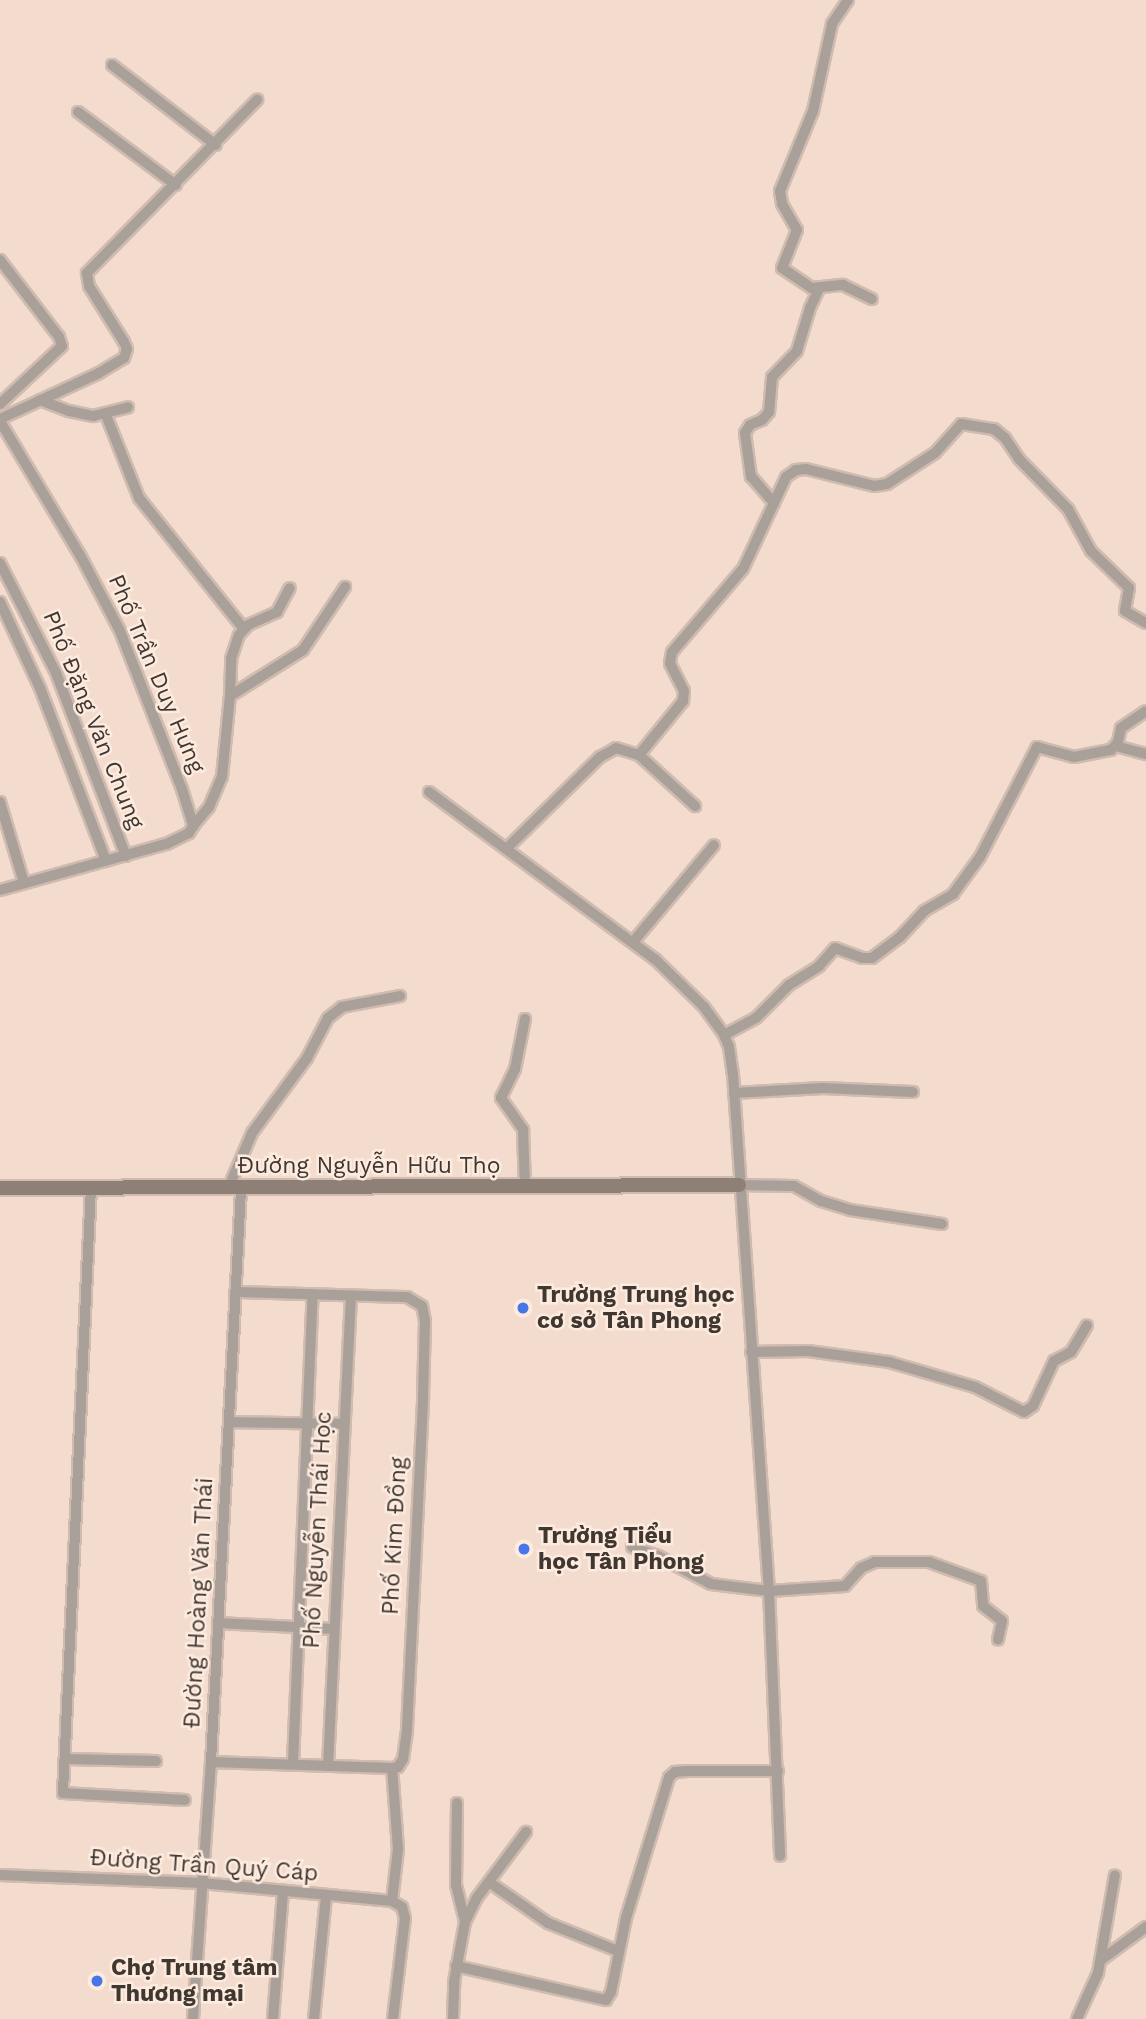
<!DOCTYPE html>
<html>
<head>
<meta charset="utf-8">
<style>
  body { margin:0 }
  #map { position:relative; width:1146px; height:2019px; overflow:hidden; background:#f3dcce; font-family:"Work Sans",sans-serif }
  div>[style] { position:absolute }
  .roads { filter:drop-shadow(2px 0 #cfbbaf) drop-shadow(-2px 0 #cfbbaf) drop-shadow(0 2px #cfbbaf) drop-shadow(0 -2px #cfbbaf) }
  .street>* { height:10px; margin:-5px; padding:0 5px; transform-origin:5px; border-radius:5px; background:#a9a09a }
  .secondary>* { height:14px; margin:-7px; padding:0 7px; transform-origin:7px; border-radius:7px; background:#8e8077 }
  .dots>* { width:19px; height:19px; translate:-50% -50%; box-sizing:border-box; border:4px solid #fdebdf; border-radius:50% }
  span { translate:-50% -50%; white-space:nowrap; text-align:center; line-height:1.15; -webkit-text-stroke:5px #fdebdf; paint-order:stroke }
  .street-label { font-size:23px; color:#403731 }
  .poi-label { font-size:23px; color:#403731; font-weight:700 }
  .left { translate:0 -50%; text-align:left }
</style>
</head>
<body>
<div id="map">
  <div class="roads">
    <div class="street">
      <i style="left:848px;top:0;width:29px;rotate:124deg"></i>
      <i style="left:832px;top:24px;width:89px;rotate:102.3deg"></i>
      <i style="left:813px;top:111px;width:87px;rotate:112.4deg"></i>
      <i style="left:780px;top:191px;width:13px;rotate:81deg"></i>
      <i style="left:782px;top:204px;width:30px;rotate:60deg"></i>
      <i style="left:797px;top:230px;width:41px;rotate:111.5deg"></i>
      <i style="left:782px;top:268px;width:36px;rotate:34deg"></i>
      <i style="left:812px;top:288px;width:31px;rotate:-6deg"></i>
      <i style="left:843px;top:285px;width:32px;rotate:26deg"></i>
      <i style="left:112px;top:65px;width:131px;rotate:37.6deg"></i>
      <i style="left:78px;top:112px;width:122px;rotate:36.7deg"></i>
      <i style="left:0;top:260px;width:97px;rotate:52.5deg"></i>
      <i style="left:59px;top:337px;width:9px;rotate:72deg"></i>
      <i style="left:62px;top:346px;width:85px;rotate:136.9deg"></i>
      <i style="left:40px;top:400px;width:31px;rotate:21deg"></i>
      <i style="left:69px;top:411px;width:25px;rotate:12deg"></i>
      <i style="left:93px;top:416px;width:36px;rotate:-14deg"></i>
      <i style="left:106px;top:415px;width:89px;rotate:68.3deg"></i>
      <i style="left:139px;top:498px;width:166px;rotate:51.3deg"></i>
      <i style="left:0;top:419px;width:109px;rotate:-24.9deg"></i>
      <i style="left:99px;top:373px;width:29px;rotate:-31deg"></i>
      <i style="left:124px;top:358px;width:9px;rotate:-72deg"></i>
      <i style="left:127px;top:349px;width:8px;rotate:-113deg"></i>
      <i style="left:124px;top:342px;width:66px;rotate:-122deg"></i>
      <i style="left:89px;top:286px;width:13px;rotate:-99deg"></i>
      <i style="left:87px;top:273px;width:243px;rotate:-45.5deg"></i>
      <i style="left:0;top:421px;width:156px;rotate:59.2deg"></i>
      <i style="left:80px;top:555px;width:86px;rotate:62.2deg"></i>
      <i style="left:120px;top:631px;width:170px;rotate:68.6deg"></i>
      <i style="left:182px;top:789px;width:39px;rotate:73deg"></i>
      <i style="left:193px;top:826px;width:8px;rotate:120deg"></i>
      <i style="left:189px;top:833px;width:25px;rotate:154deg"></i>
      <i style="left:166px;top:844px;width:172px;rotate:164.5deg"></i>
      <i style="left:774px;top:503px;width:35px;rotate:-131deg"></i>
      <i style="left:751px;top:477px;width:44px;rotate:-97.8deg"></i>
      <i style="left:745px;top:433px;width:9px;rotate:-58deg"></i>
      <i style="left:750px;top:425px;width:13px;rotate:-23deg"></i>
      <i style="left:762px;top:420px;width:11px;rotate:-49deg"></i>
      <i style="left:769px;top:412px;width:35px;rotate:-85deg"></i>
      <i style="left:772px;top:377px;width:36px;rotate:-46deg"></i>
      <i style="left:797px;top:351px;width:45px;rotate:-73.2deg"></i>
      <i style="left:810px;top:308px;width:21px;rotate:-65deg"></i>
      <i style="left:0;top:563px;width:123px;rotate:63deg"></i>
      <i style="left:56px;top:673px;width:196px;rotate:69.1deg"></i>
      <i style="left:0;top:602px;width:95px;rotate:65.1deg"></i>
      <i style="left:40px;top:688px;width:185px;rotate:69.1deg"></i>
      <i style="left:230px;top:696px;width:37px;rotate:-88deg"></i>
      <i style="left:231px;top:659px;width:25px;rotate:-72deg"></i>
      <i style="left:239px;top:635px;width:13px;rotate:-48deg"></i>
      <i style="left:248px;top:625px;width:32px;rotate:-24deg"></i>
      <i style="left:277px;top:612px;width:27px;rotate:-62deg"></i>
      <i style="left:1116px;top:746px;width:31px;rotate:15deg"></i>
      <i style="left:639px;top:755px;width:70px;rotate:-50.8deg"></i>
      <i style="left:683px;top:701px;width:10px;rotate:-84deg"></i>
      <i style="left:684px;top:691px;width:31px;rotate:-117deg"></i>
      <i style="left:670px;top:663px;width:11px;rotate:-80deg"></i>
      <i style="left:672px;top:652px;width:109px;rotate:-49.5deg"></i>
      <i style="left:743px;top:569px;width:102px;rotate:-64.9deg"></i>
      <i style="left:786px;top:477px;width:12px;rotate:-35deg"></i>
      <i style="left:796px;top:470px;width:10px;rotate:-6deg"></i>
      <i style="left:806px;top:469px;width:70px;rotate:14deg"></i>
      <i style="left:874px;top:486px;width:13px;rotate:-9deg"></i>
      <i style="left:887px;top:484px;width:57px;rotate:-32.9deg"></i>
      <i style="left:935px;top:453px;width:39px;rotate:-48deg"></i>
      <i style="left:961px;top:424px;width:33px;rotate:9deg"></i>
      <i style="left:994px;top:429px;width:14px;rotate:39deg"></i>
      <i style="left:1005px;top:438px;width:25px;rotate:56deg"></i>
      <i style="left:1019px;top:459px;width:70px;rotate:45.6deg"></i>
      <i style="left:1068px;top:509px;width:48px;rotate:61.3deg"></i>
      <i style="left:1091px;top:551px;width:53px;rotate:44.2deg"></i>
      <i style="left:1129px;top:588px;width:23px;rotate:100deg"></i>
      <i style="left:1125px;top:611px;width:24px;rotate:30deg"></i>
      <i style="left:429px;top:792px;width:281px;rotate:36.5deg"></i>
      <i style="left:655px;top:959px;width:69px;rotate:44.4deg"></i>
      <i style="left:704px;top:1007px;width:34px;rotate:54deg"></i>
      <i style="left:724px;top:1035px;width:13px;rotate:67deg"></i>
      <i style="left:729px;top:1047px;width:27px;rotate:82deg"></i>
      <i style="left:733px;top:1074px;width:518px;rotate:86.02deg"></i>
      <i style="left:769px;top:1591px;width:265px;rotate:87.6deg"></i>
      <i style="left:0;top:802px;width:84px;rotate:73.5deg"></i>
      <i style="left:193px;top:826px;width:25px;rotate:-50deg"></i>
      <i style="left:209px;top:807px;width:33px;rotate:-67deg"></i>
      <i style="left:222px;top:777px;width:81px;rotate:-84.4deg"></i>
      <i style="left:230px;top:696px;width:86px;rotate:-32.2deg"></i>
      <i style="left:303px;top:650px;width:76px;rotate:-56.3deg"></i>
      <i style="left:506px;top:849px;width:132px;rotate:-44.4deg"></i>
      <i style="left:600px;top:757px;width:18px;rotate:-29deg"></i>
      <i style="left:616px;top:748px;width:24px;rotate:17deg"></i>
      <i style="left:639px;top:755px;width:76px;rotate:42.3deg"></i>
      <i style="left:633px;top:942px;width:126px;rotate:-50.1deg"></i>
      <i style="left:525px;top:1019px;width:51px;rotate:101.3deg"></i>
      <i style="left:515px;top:1069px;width:32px;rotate:116deg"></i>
      <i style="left:501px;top:1098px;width:39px;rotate:55deg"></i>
      <i style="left:523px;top:1130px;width:58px;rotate:88deg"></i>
      <i style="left:724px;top:1035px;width:36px;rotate:-28deg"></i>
      <i style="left:756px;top:1018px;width:47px;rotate:-45deg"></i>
      <i style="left:789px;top:985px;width:36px;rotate:-32deg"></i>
      <i style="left:819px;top:966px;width:24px;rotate:-48deg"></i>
      <i style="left:835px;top:948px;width:29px;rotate:20deg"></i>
      <i style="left:862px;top:958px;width:10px"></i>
      <i style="left:872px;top:958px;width:35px;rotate:-37deg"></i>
      <i style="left:900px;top:937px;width:35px;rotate:-47deg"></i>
      <i style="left:924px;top:911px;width:34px;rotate:-30deg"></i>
      <i style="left:953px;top:894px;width:46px;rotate:-53.9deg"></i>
      <i style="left:980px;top:857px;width:124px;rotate:-62.6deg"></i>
      <i style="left:1037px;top:747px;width:38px;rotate:15deg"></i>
      <i style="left:1074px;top:757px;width:38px;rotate:-11deg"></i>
      <i style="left:1111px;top:750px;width:11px;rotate:-49deg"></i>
      <i style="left:1118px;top:742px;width:14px;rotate:-78deg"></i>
      <i style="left:1121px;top:728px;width:30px;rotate:-34deg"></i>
      <i style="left:734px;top:1093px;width:89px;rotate:-3.2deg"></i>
      <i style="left:823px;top:1088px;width:90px;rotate:2.5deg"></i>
      <i style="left:739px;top:1185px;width:55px;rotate:1deg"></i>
      <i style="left:794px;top:1186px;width:31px;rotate:29deg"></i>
      <i style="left:821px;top:1201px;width:30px;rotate:17deg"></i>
      <i style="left:850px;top:1210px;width:93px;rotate:8.7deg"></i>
      <i style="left:91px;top:1187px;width:607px;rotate:92.65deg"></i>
      <i style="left:63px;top:1793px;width:122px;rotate:3.3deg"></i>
      <i style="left:228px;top:1189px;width:61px;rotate:-66.8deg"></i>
      <i style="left:252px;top:1133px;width:93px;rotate:-53.7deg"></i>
      <i style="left:307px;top:1058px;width:45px;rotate:-62.3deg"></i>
      <i style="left:328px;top:1018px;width:18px;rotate:-38deg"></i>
      <i style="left:342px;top:1007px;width:59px;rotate:-10.7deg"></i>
      <i style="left:751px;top:1352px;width:57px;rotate:-1deg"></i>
      <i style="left:808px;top:1351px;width:82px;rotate:7.7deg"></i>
      <i style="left:889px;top:1362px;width:90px;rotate:16.2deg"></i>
      <i style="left:975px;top:1387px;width:55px;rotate:27deg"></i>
      <i style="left:1024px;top:1412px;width:11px;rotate:-34deg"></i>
      <i style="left:1033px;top:1406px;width:50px;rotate:-65deg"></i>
      <i style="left:1054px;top:1361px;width:19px;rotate:-28deg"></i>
      <i style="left:1071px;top:1352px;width:31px;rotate:-59deg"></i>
      <i style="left:229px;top:1422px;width:114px;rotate:1deg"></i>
      <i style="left:632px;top:1547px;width:28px;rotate:19deg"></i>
      <i style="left:658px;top:1556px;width:60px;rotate:27.8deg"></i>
      <i style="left:711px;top:1584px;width:58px;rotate:6.9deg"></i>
      <i style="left:769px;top:1591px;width:76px;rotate:-3.8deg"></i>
      <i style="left:845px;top:1586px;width:24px;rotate:-48deg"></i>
      <i style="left:861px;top:1568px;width:15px;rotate:-23deg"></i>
      <i style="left:875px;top:1562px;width:54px"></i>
      <i style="left:929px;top:1562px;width:55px;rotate:20.1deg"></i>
      <i style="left:981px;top:1581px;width:25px;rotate:85deg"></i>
      <i style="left:983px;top:1606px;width:24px;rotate:38deg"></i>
      <i style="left:1002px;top:1621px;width:19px;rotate:102deg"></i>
      <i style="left:218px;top:1623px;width:116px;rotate:3deg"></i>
      <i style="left:66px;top:1759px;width:90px;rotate:1.3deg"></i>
      <i style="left:211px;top:1762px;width:181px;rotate:1.9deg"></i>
      <i style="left:392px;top:1768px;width:6px;rotate:-9deg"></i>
      <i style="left:398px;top:1767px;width:9px;rotate:-58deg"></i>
      <i style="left:403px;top:1759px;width:30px;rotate:-82deg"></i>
      <i style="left:407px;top:1729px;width:332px;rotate:-87.2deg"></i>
      <i style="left:423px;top:1397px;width:76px;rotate:-88.5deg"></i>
      <i style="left:425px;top:1321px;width:15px;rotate:-101deg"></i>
      <i style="left:422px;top:1306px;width:17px;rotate:-149deg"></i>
      <i style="left:407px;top:1297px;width:172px;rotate:-178.3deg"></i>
      <i style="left:293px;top:1763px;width:469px;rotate:-87.6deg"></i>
      <i style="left:328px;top:1766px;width:471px;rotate:-87.2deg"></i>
      <i style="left:457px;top:1803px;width:82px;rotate:90.7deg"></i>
      <i style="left:456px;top:1885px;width:38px;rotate:76deg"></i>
      <i style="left:0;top:1875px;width:202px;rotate:2.3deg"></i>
      <i style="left:202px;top:1883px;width:191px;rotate:5.4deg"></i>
      <i style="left:392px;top:1901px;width:12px;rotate:31deg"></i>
      <i style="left:402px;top:1907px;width:11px;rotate:75deg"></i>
      <i style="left:405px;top:1918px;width:102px;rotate:96.8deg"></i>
      <i style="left:489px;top:1882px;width:72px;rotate:34.8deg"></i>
      <i style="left:548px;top:1923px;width:75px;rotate:21.8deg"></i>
      <i style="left:392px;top:1901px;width:52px;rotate:-83.4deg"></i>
      <i style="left:398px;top:1849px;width:81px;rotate:-94.2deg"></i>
      <i style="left:1101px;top:1960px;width:56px;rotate:-36.3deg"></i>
      <i style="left:456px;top:1966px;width:154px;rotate:12.8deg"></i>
      <i style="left:606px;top:2000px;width:9px;rotate:-58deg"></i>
      <i style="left:611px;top:1992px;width:76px;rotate:-78.5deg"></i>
      <i style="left:626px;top:1918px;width:147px;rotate:-73deg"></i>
      <i style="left:669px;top:1777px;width:8px;rotate:-40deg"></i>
      <i style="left:675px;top:1772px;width:12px;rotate:-5deg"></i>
      <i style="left:687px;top:1771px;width:91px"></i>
      <i style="left:193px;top:2019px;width:258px;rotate:-86deg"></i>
      <i style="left:211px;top:1762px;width:574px;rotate:-87deg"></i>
      <i style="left:273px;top:2019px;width:128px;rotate:-85.5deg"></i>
      <i style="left:314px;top:2019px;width:124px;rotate:-84.4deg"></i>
      <i style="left:453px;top:2019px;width:37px;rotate:-88deg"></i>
      <i style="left:454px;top:1982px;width:61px;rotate:-79.6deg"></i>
      <i style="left:465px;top:1922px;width:25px;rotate:-64deg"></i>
      <i style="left:476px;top:1899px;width:84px;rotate:-53.3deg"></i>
      <i style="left:1077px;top:2019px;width:51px;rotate:-65.5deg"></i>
      <i style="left:1098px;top:1973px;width:99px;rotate:-80.2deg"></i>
    </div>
    <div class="secondary">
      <i style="left:0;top:1188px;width:739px;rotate:-0.23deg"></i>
    </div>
  </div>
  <div class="dots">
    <i style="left:523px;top:1308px;background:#4776e8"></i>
    <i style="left:524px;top:1549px;background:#4776e8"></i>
    <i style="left:97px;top:1981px;background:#4776e8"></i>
  </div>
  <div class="street-label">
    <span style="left:156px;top:674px;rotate:67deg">Phố Trần Duy Hưng</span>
    <span style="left:93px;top:720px;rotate:68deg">Phố Đặng Văn Chung</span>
    <span style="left:369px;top:1166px">Đường Nguyễn Hữu Thọ</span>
    <span style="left:318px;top:1530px;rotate:-87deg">Phố Nguyễn Thái Học</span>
    <span style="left:395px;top:1536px;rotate:-87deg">Phố Kim Đồng</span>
    <span style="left:199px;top:1603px;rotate:-87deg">Đường Hoàng Văn Thái</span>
    <span style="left:204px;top:1866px;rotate:4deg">Đường Trần Quý Cáp</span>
  </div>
  <div class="poi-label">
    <span class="left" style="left:537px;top:1308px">Trường Trung học<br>cơ sở Tân Phong</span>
    <span class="left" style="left:538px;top:1549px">Trường Tiểu<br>học Tân Phong</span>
    <span class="left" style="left:111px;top:1981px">Chợ Trung tâm<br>Thương mại</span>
  </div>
</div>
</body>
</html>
